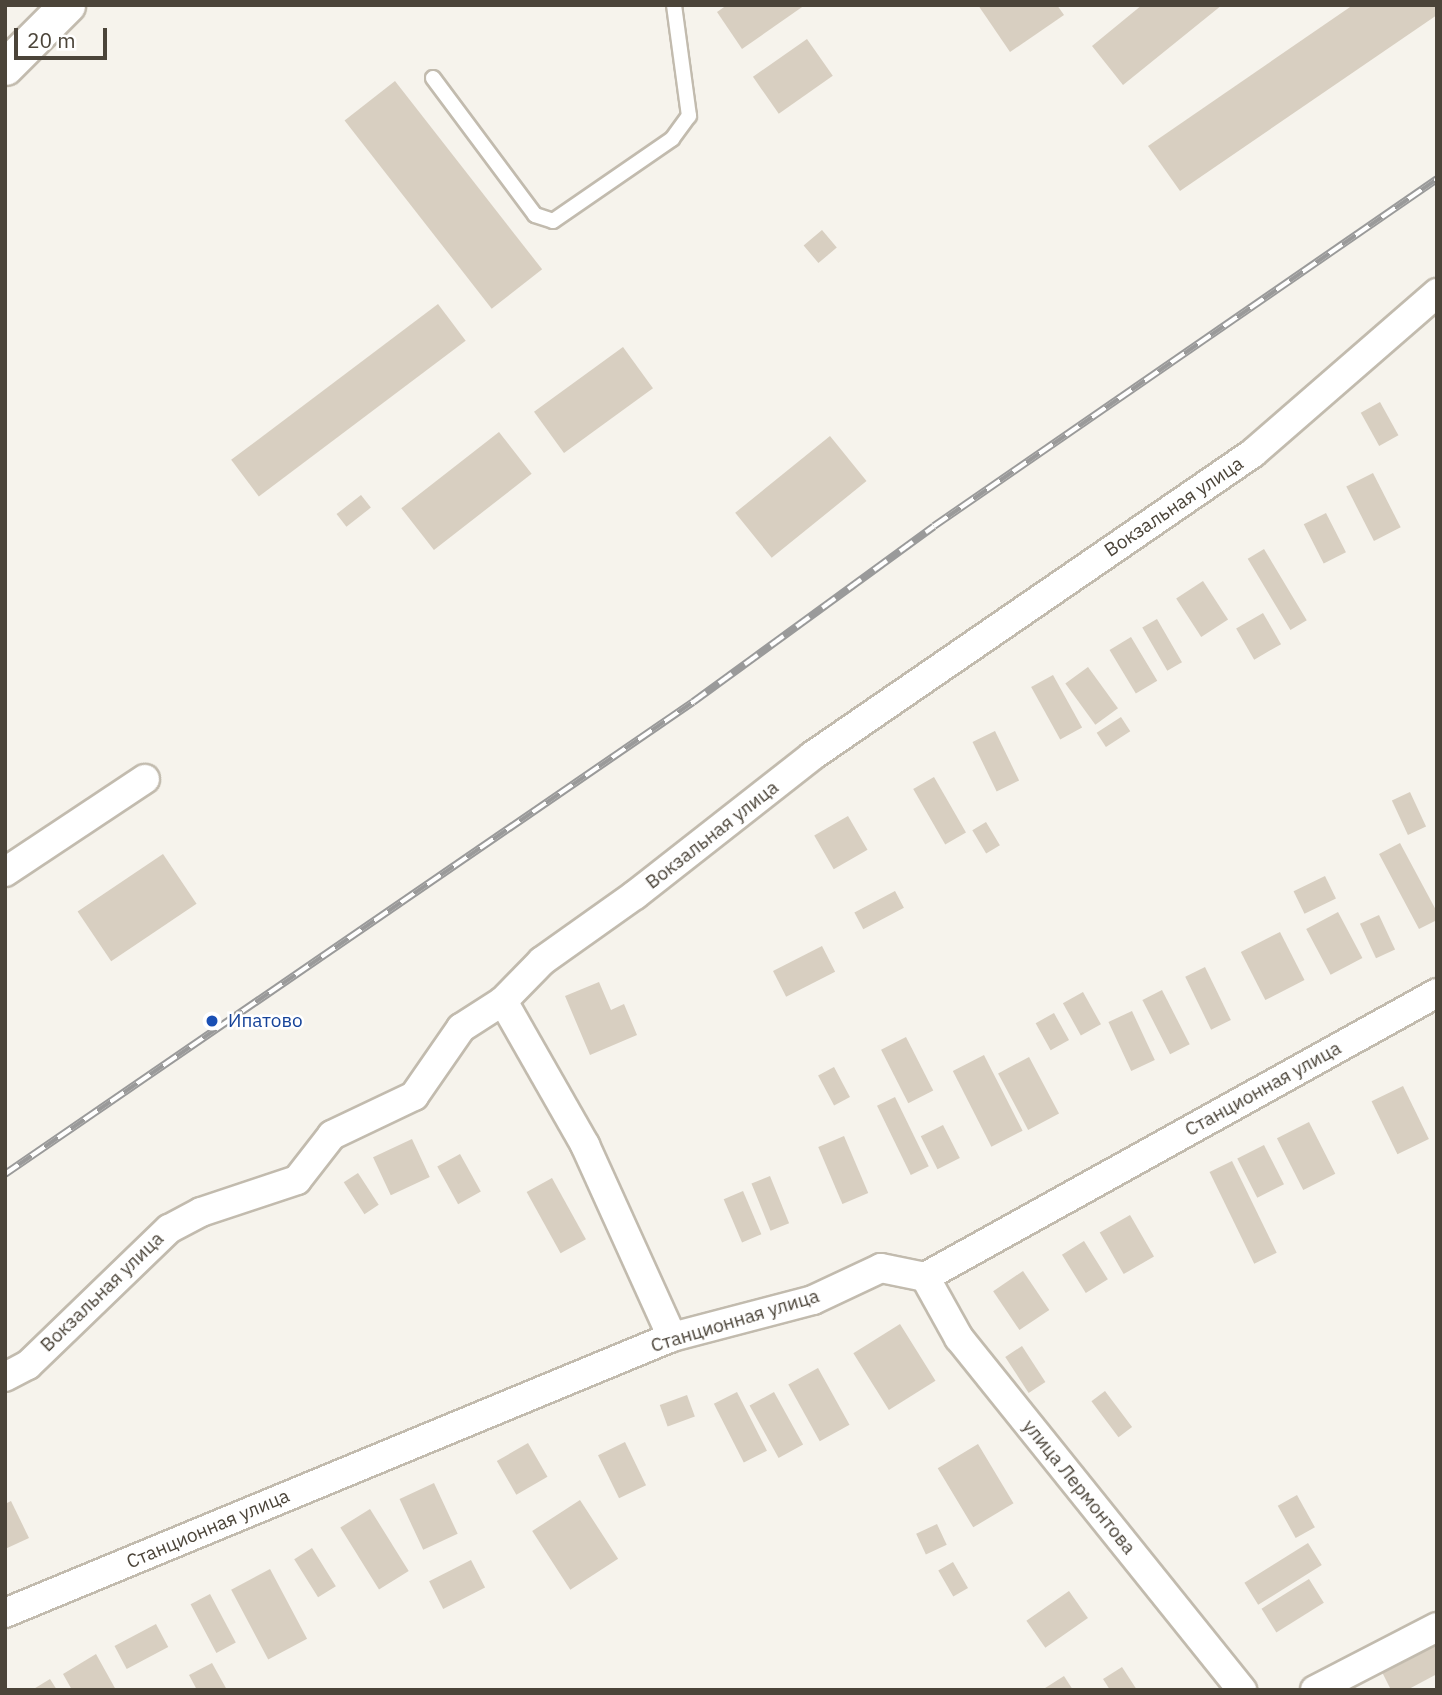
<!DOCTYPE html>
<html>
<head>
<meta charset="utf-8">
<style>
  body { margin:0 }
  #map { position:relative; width:1442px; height:1695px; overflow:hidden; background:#f6f3ec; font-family:"IBM Plex Sans",sans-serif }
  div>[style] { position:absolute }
  .building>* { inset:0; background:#d8cfc1; transform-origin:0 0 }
  .roads { filter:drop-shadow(2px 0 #c2bbae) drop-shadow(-2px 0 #c2bbae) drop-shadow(0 2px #c2bbae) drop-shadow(0 -2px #c2bbae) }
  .service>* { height:14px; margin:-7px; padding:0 7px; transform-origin:7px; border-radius:7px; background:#fff }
  .minor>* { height:28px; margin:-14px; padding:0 14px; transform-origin:14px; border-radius:14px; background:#fff }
  .tertiary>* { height:35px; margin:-17.5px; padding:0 17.5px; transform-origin:17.5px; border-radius:17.5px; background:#fff }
  .rail>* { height:8px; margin-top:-4px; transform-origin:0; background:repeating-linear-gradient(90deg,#fff 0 16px,#9a9a9a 0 32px); box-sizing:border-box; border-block:2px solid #9a9a9a }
  .dots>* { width:19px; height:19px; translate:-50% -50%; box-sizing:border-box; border:4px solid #fff; border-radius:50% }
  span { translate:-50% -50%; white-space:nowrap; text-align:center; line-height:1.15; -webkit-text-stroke:5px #fff; paint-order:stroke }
  .street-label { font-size:19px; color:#4b4439 }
  .transit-label { font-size:19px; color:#164399 }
  .left { translate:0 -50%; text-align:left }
  .frame { position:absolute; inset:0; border:7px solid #4b4439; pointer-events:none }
  .scale { position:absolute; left:14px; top:28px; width:93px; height:32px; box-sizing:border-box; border:4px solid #4b4439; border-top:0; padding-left:9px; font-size:21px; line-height:24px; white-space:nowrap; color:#4b4439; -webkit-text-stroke:5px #fff; paint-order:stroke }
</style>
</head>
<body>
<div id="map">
  <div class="building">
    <i style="clip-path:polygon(727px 5px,805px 5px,742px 49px,717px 12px)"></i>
    <i style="clip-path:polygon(978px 5px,1057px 5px,1064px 15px,1010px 52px)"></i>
    <i style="clip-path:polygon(1142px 5px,1222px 5px,1123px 85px,1092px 46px)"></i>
    <i style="clip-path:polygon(1353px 5px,1437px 5px,1437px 15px,1180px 191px,1148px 146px)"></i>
    <i style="left:807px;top:39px;width:45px;height:66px;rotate:55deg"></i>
    <i style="left:395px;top:81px;width:239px;height:64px;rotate:52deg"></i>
    <i style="left:822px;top:230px;width:23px;height:24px;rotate:50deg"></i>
    <i style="left:438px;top:304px;width:46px;height:259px;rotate:53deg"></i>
    <i style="left:623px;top:347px;width:51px;height:110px;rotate:54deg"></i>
    <i style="left:1380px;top:402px;width:38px;height:22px;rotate:61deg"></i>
    <i style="left:499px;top:432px;width:53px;height:124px;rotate:52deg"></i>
    <i style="left:830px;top:436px;width:58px;height:122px;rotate:51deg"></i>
    <i style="left:1373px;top:473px;width:61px;height:30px;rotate:63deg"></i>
    <i style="left:361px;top:495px;width:16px;height:31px;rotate:52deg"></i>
    <i style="left:1326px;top:513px;width:44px;height:25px;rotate:63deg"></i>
    <i style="left:1264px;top:549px;width:83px;height:19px;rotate:59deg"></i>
    <i style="left:1203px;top:581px;width:46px;height:32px;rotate:57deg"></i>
    <i style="left:1263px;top:613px;width:36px;height:31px;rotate:60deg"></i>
    <i style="left:1157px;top:619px;width:50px;height:17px;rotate:60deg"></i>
    <i style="left:1131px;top:637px;width:51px;height:25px;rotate:59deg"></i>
    <i style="left:1088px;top:667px;width:51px;height:28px;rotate:54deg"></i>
    <i style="left:1053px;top:675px;width:60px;height:25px;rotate:61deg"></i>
    <i style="left:1121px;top:717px;width:17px;height:29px;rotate:57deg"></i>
    <i style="left:995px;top:731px;width:55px;height:25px;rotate:64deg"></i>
    <i style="left:934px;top:777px;width:64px;height:24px;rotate:60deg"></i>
    <i style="left:1410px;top:792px;width:38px;height:20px;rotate:65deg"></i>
    <i style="left:848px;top:816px;width:39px;height:39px;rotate:60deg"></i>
    <i style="left:986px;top:822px;width:27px;height:16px;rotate:59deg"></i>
    <i style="clip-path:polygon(1400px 843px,1437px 912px,1437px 920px,1419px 929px,1379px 854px)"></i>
    <i style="left:163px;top:854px;width:60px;height:103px;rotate:56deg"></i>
    <i style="left:1325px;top:876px;width:25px;height:35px;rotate:64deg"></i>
    <i style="left:895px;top:891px;width:19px;height:46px;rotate:62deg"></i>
    <i style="left:1338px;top:912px;width:52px;height:36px;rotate:62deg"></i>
    <i style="left:1379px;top:915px;width:38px;height:21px;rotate:65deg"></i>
    <i style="left:1280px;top:932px;width:54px;height:44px;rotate:63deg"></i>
    <i style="left:822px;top:946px;width:29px;height:55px;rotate:63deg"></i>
    <i style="left:1205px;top:967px;width:59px;height:22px;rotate:64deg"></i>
    <i style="clip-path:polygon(599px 982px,611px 1010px,624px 1004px,637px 1035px,590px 1055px,565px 996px)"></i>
    <i style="left:1162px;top:990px;width:61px;height:22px;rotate:63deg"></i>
    <i style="left:1083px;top:992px;width:37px;height:23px;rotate:61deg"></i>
    <i style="left:1132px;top:1011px;width:54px;height:26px;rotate:65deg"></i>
    <i style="left:1054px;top:1013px;width:31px;height:21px;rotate:61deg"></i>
    <i style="left:906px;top:1037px;width:60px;height:28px;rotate:63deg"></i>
    <i style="left:984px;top:1055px;width:85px;height:35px;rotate:63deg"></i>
    <i style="left:1029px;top:1057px;width:64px;height:35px;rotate:62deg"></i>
    <i style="left:834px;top:1067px;width:34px;height:18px;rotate:62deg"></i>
    <i style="left:1403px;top:1086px;width:59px;height:35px;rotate:64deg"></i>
    <i style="left:895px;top:1097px;width:77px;height:20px;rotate:64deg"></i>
    <i style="left:1309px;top:1122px;width:58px;height:36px;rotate:63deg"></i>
    <i style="left:943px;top:1125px;width:37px;height:25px;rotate:63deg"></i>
    <i style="left:844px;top:1136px;width:62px;height:28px;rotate:67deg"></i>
    <i style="left:412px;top:1139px;width:42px;height:43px;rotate:65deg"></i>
    <i style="left:1264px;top:1145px;width:44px;height:30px;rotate:63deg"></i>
    <i style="left:460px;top:1154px;width:43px;height:26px;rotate:61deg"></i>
    <i style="left:1232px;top:1161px;width:102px;height:25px;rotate:64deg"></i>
    <i style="left:358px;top:1173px;width:38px;height:17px;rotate:57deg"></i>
    <i style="left:770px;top:1176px;width:51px;height:20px;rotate:68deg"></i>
    <i style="left:552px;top:1178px;width:70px;height:29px;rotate:61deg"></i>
    <i style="left:743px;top:1191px;width:47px;height:21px;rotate:67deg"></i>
    <i style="left:1130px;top:1215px;width:48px;height:35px;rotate:60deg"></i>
    <i style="left:1084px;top:1241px;width:45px;height:26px;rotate:58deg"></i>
    <i style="left:1023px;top:1271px;width:47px;height:36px;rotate:56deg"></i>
    <i style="left:900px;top:1324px;width:67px;height:55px;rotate:58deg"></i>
    <i style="left:1022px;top:1346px;width:43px;height:20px;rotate:57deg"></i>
    <i style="left:818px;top:1368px;width:65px;height:34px;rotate:61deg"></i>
    <i style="left:1105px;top:1391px;width:45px;height:17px;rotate:53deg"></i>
    <i style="left:737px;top:1392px;width:66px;height:26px;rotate:63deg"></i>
    <i style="left:774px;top:1392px;width:60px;height:28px;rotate:61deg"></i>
    <i style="left:687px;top:1395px;width:23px;height:29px;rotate:70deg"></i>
    <i style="left:625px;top:1442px;width:48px;height:30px;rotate:64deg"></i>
    <i style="left:528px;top:1443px;width:39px;height:36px;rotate:60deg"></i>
    <i style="left:978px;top:1444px;width:69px;height:47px;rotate:59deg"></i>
    <i style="left:434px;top:1483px;width:56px;height:38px;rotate:65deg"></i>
    <i style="left:1297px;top:1495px;width:37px;height:22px;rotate:61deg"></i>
    <i style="left:580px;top:1500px;width:70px;height:57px;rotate:57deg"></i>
    <i style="clip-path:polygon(11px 1501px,29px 1538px,5px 1549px,5px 1504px)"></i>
    <i style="left:370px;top:1509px;width:73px;height:35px;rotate:58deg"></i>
    <i style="left:937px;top:1524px;width:23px;height:23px;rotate:65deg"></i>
    <i style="left:1308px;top:1543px;width:26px;height:75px;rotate:58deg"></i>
    <i style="left:312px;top:1548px;width:45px;height:21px;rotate:58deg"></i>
    <i style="left:471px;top:1560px;width:31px;height:47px;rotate:63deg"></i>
    <i style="left:953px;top:1562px;width:30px;height:17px;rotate:60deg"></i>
    <i style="left:270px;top:1569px;width:79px;height:44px;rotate:62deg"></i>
    <i style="left:1309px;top:1579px;width:28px;height:56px;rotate:58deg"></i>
    <i style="left:1069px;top:1591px;width:33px;height:52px;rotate:55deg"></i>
    <i style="left:210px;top:1594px;width:55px;height:22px;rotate:62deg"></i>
    <i style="left:156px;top:1624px;width:26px;height:47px;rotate:62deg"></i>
    <i style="clip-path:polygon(1437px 1641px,1437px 1674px,1407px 1690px,1391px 1690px,1381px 1670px)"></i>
    <i style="clip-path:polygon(96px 1654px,116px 1690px,72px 1690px,63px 1674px)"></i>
    <i style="clip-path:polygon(212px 1663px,227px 1690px,197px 1690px,189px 1675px)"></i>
    <i style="clip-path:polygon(1122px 1667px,1137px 1690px,1110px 1690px,1103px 1679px)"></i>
    <i style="clip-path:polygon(1064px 1676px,1073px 1690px,1042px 1690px)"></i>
    <i style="clip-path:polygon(50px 1679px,57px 1690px,32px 1690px)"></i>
  </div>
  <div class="roads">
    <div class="service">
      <i style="left:433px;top:78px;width:171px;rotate:53.3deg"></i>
      <i style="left:535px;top:215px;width:19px;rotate:18deg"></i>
      <i style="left:553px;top:221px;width:145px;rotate:-34.6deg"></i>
      <i style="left:672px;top:139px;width:29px;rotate:-54deg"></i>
      <i style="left:689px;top:116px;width:112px;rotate:-97.7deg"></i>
    </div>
    <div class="minor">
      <i style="left:5px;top:872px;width:168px;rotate:-33.6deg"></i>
      <i style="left:503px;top:1001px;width:166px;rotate:60.3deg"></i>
      <i style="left:585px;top:1145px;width:211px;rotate:65.6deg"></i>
      <i style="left:925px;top:1277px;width:70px;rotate:60.9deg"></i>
      <i style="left:959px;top:1338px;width:452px;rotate:51.2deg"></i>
      <i style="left:5px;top:1377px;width:26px;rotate:-28deg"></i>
      <i style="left:28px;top:1365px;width:196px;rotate:-44deg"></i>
      <i style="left:169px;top:1229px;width:36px;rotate:-28deg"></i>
      <i style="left:201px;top:1212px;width:101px;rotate:-18.4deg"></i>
      <i style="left:297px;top:1180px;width:57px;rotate:-52.1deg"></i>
      <i style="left:332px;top:1135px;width:91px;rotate:-25.4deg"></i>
      <i style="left:414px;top:1096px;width:83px;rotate:-55.3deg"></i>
      <i style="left:461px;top:1028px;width:50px;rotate:-32.7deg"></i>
      <i style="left:503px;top:1001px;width:56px;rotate:-45.7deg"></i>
      <i style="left:542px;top:961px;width:114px;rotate:-35.4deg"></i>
      <i style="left:635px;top:895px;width:225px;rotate:-38.1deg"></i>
      <i style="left:812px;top:756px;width:535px;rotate:-34.49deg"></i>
      <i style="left:1253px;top:453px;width:244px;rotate:-41deg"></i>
      <i style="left:5px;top:1613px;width:722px;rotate:-22.48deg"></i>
      <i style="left:672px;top:1337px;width:146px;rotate:-14.7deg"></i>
      <i style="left:813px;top:1300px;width:75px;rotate:-25.2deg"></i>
      <i style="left:881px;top:1268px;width:45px;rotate:11.6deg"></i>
      <i style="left:925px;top:1277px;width:585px;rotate:-29.02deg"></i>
      <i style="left:1315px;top:1690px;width:137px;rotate:-27.3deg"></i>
    </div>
    <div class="tertiary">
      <i style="left:5px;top:67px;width:88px;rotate:-45deg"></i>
    </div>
  </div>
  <div class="rail">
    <i style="left:5px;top:1174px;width:834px;rotate:-34.45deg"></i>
    <i style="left:693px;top:702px;width:298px;rotate:-36.1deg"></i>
    <i style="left:934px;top:526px;width:611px;rotate:-34.6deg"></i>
  </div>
  <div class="dots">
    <i style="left:212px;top:1021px;background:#1a4fb4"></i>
  </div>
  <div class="street-label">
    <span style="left:1174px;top:507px;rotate:-34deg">Вокзальная улица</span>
    <span style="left:712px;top:835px;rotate:-38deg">Вокзальная улица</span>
    <span style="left:1263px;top:1089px;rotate:-29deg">Станционная улица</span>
    <span style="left:102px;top:1292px;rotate:-44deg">Вокзальная улица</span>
    <span style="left:735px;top:1321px;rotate:-17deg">Станционная улица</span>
    <span style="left:1079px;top:1487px;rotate:51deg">улица Лермонтова</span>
    <span style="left:208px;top:1529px;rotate:-23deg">Станционная улица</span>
  </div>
  <div class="transit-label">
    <span class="left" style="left:228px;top:1021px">Ипатово</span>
  </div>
  <div class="frame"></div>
  <div class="scale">20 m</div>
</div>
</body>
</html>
